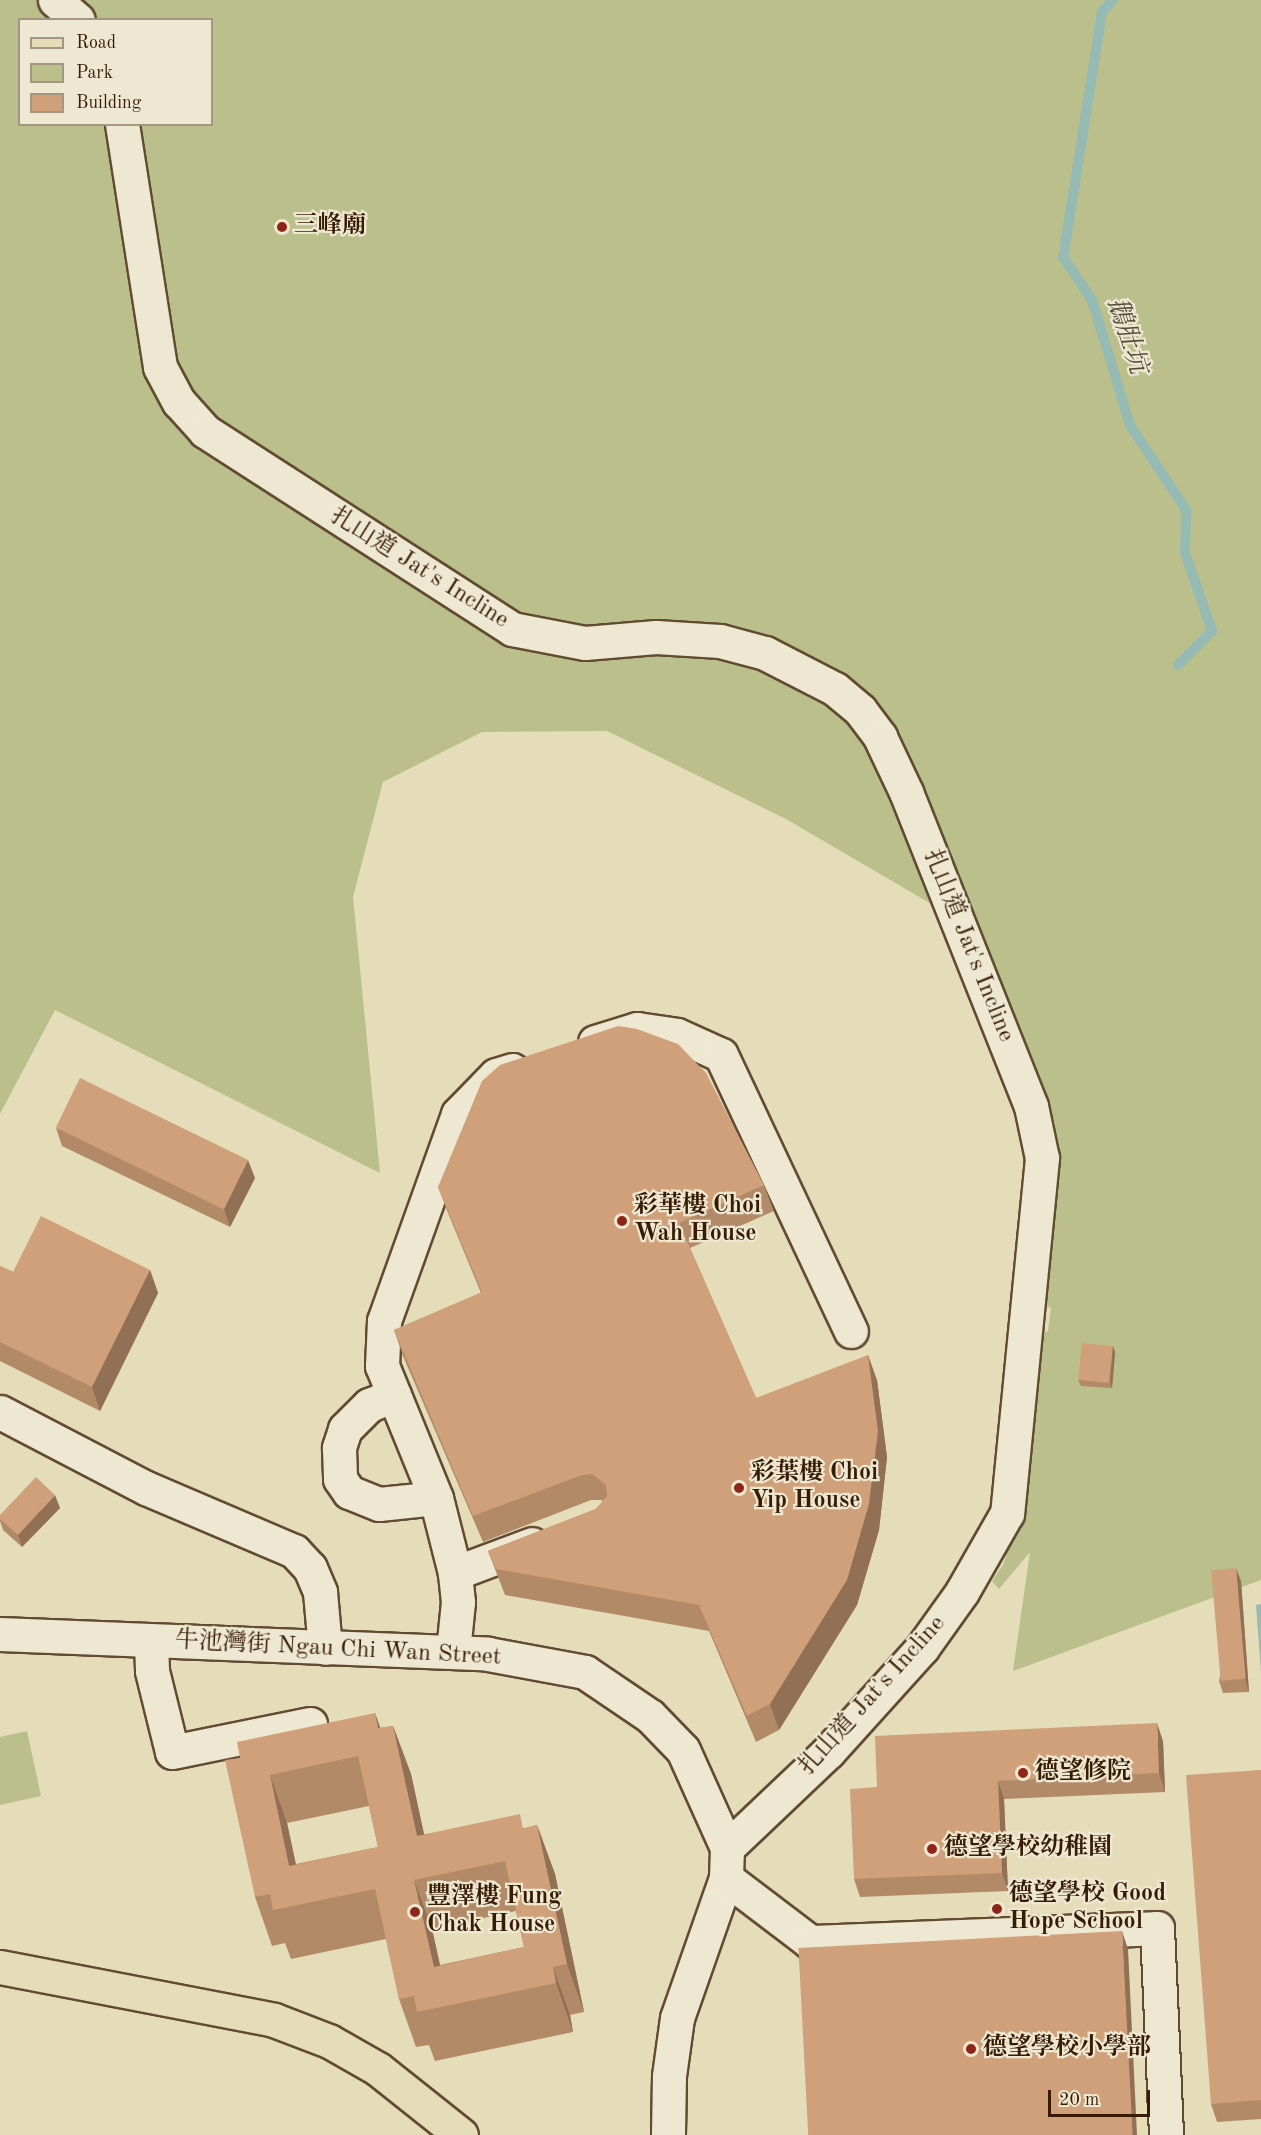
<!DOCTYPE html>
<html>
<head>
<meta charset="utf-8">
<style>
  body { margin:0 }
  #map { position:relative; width:1261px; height:2135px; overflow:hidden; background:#e5dcba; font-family:"Old Standard TT","Noto Serif TC",serif }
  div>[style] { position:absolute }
  .green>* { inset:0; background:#bbbf8b }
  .water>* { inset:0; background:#96bab4 }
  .stream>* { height:10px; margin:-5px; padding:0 5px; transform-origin:5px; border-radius:5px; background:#96bab4 }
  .roads { filter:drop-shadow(2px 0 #624b31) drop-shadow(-2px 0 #624b31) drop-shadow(0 2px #624b31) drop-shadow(0 -2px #624b31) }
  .minor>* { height:33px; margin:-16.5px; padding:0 16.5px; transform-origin:16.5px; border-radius:16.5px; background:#eee8d2 }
  .major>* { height:33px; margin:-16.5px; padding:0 16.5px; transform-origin:16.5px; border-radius:16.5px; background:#e5dcba }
  .wall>* { inset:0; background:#b28a68 }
  .shaded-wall>* { inset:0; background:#917055 }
  .building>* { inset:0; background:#cfa079; transform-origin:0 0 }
  .dots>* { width:16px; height:16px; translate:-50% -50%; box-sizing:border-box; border:3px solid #eee8d2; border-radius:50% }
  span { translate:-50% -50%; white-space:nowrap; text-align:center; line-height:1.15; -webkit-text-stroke:4.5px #eee8d2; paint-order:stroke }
  .poi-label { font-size:24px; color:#371b03; font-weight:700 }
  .left { translate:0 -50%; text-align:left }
  .street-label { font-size:24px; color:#371b03 }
  .water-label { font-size:26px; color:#544b38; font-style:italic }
  .legend { position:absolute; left:18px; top:18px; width:195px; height:108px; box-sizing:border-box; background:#eee8d2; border:2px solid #a5967f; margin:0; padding:8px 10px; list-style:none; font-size:18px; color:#371b03 }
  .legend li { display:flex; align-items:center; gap:12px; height:30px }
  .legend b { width:30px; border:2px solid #a5967f }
  .scale { position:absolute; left:1048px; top:2090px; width:102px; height:27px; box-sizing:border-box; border:3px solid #371b03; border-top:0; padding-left:8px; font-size:18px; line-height:21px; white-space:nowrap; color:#371b03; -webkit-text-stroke:4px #eee8d2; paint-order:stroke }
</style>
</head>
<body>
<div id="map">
  <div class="green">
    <i style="clip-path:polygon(evenodd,0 0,1261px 0,1261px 1580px,1013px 1671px,1030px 1552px,999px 1589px,992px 1581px,1003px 1565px,1012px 1536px,1034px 1335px,1048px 1331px,1051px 1308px,1039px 1302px,1056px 1153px,1055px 1123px,1012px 1037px,969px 926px,786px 819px,607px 731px,482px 732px,383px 782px,353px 897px,380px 1173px,55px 1010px,0 1114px,0 0,20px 20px,212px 20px,212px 124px,20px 124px,20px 20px)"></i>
    <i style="clip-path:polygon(27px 1731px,41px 1796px,0 1805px,0 1737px)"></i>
  </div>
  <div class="water">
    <i style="clip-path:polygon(1261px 1604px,1261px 1672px,1256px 1605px)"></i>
  </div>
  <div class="stream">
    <i style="left:1113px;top:0;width:16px;rotate:133deg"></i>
    <i style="left:1102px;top:12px;width:248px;rotate:99deg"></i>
    <i style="left:1063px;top:257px;width:52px;rotate:56deg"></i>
    <i style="left:1092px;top:300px;width:131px;rotate:73.1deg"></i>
    <i style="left:1130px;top:425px;width:102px;rotate:56.6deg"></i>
    <i style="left:1186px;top:510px;width:43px;rotate:91.3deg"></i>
    <i style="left:1185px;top:553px;width:83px;rotate:70.9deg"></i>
    <i style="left:1212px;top:631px;width:48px;rotate:135deg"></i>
  </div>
  <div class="roads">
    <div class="minor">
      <i style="left:55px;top:0;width:30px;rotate:41deg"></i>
      <i style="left:122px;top:124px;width:246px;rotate:81.1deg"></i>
      <i style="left:160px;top:367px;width:40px;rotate:62deg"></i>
      <i style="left:179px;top:402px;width:39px;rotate:48deg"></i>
      <i style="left:205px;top:431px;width:365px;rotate:32.8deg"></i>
      <i style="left:512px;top:629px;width:74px;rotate:10.9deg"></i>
      <i style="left:585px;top:643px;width:71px;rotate:-4.8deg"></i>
      <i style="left:656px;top:637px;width:64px;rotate:3.6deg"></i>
      <i style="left:720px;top:641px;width:47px;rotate:14.9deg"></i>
      <i style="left:765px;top:653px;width:79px;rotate:27.2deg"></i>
      <i style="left:835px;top:689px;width:33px;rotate:40deg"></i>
      <i style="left:860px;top:710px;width:34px;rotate:53deg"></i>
      <i style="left:880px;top:737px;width:61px;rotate:64.7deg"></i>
      <i style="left:906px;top:792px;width:338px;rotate:68.3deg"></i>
      <i style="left:1031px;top:1106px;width:53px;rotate:78.1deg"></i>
      <i style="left:1042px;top:1158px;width:357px;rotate:95.6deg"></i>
      <i style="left:1007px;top:1513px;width:91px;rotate:119.7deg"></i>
      <i style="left:962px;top:1592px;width:69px;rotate:125.5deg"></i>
      <i style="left:922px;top:1648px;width:140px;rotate:132.1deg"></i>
      <i style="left:828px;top:1752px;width:139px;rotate:136.5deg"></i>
      <i style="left:595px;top:1042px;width:44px;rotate:-17.2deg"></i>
      <i style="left:637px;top:1029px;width:40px;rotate:8.5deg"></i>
      <i style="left:677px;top:1035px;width:48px;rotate:24.4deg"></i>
      <i style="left:721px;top:1055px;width:305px;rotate:64.8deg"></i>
      <i style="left:394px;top:1395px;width:27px;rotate:158deg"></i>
      <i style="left:369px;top:1405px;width:34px;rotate:135deg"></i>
      <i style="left:345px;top:1429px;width:20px;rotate:108deg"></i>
      <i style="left:339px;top:1448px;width:31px;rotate:88deg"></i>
      <i style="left:340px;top:1479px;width:16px;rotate:55deg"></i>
      <i style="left:349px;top:1492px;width:32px;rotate:22deg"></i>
      <i style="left:379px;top:1504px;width:57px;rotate:-6deg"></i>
      <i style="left:0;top:1412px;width:165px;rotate:27.5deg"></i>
      <i style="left:146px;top:1488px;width:161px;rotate:23.1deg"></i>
      <i style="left:294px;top:1551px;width:23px;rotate:47deg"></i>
      <i style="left:310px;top:1568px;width:26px;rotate:67deg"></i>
      <i style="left:320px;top:1592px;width:56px;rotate:84.9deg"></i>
      <i style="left:455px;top:1573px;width:82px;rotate:-20.6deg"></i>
      <i style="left:0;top:1634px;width:488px;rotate:2.3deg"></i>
      <i style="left:488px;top:1654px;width:99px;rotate:10.5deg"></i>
      <i style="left:585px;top:1672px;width:78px;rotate:34.1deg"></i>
      <i style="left:650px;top:1716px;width:47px;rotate:45.9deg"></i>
      <i style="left:683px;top:1750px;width:107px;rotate:65.8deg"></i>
      <i style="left:727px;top:1848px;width:30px;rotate:92deg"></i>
      <i style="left:726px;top:1878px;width:148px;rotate:109.3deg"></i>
      <i style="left:677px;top:2018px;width:59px;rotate:97.9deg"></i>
      <i style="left:669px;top:2076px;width:59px;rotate:91deg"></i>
      <i style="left:151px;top:1641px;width:30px;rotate:88deg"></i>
      <i style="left:152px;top:1671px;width:83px;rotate:76.1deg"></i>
      <i style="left:172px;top:1752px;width:141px;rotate:-11.5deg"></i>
      <i style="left:453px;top:1651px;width:49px;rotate:-84.2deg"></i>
      <i style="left:458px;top:1602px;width:29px;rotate:-96deg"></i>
      <i style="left:455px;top:1573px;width:77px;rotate:-104.2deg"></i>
      <i style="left:436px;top:1498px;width:143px;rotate:-112.2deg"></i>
      <i style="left:382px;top:1366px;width:45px;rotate:-87.5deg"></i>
      <i style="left:384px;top:1321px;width:220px;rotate:-70.3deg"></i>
      <i style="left:458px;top:1114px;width:54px;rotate:-45.7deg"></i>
      <i style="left:496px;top:1075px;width:17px;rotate:-17deg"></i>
      <i style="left:726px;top:1878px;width:106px;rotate:37.3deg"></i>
      <i style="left:810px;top:1942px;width:347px;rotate:-2.3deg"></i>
      <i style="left:1157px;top:1928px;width:207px;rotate:87.5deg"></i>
    </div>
    <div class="major">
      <i style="left:0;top:1967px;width:279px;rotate:10.9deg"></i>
      <i style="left:274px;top:2020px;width:59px;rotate:20.9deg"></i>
      <i style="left:329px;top:2041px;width:56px;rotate:29.7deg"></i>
      <i style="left:378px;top:2069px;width:106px;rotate:38.5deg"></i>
    </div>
  </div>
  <div class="wall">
    <i style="clip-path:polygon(56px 1128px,255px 1178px,230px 1227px,62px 1146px)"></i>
    <i style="clip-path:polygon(764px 1185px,774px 1211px,690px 1248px,756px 1398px,877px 1380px,887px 1457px,879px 1530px,857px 1605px,779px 1730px,756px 1742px,709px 1631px,505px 1595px,488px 1551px,596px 1509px,603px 1501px,601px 1500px,591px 1500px,483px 1542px,403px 1356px,394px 1330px,481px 1293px,448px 1213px,438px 1187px)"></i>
    <i style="clip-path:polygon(0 1266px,13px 1272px,150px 1270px,158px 1293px,100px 1411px,0 1361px)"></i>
    <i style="clip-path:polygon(1113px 1346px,1115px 1352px,1112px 1388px,1081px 1386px,1078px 1380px)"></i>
    <i style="clip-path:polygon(60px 1508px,22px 1547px,3px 1530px,0 1521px,0 1515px)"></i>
    <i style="clip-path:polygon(1241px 1581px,1249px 1692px,1223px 1693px,1219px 1681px)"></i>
    <i style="clip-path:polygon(evenodd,375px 1713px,380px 1728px,393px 1726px,411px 1774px,424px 1834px,525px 1828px,537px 1825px,555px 1874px,584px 2012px,570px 2015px,573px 2032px,435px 2061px,429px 2045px,416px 2047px,399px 1999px,386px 1939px,291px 1959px,285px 1943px,272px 1946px,255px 1897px,240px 1758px,375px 1713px,369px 1806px,378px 1847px,296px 1864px,287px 1823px,369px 1806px,375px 1713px,516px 1911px,524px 1947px,440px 1965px,432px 1929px,516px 1911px)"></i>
    <i style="clip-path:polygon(1163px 1741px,1165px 1792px,1004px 1799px,1008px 1891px,860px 1897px,854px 1879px,877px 1787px)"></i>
    <i style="clip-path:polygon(1261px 1770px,1261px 2119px,1217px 2122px,1211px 2104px)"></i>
  </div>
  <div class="shaded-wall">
    <i style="clip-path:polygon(248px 1160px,255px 1178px,230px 1227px,224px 1209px)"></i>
    <i style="clip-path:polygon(150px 1270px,158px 1293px,100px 1411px,92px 1387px)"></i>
    <i style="clip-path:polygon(1113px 1346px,1115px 1352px,1112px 1388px,1110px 1382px)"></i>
    <i style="clip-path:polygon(868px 1355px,877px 1380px,887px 1457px,879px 1530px,857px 1605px,779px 1730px,770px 1704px)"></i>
    <i style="clip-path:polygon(55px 1495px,60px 1508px,22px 1547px,18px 1535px)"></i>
    <i style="clip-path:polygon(1236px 1568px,1241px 1581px,1249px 1692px,1245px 1679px)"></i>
    <i style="clip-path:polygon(375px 1713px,392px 1761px,378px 1728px)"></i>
    <i style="clip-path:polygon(1157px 1723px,1163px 1741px,1165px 1792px,1159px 1773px)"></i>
    <i style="clip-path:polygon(393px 1726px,411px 1774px,433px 1876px,417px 1836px)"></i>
    <i style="clip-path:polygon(270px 1775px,287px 1823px,304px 1904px,289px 1866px)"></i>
    <i style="clip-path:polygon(998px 1781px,1004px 1799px,1008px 1891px,1002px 1873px)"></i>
    <i style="clip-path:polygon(537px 1825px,555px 1874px,584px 2012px,567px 1964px)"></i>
    <i style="clip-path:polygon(414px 1880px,432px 1929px,449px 2006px,434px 1967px)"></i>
    <i style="clip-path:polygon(1122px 1931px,1128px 1949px,1137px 2135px,1131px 2135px)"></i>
    <i style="clip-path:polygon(553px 1967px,570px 2015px,573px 2032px,556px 1983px)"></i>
  </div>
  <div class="building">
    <i style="clip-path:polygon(618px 1026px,637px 1029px,678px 1044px,706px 1073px,764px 1185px,679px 1223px,756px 1398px,868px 1355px,878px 1431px,869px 1504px,847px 1580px,770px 1704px,747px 1716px,699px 1605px,496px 1569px,488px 1551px,596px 1509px,607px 1496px,606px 1485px,592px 1474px,582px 1475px,473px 1516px,394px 1330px,482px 1292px,438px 1187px,482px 1081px,500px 1065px)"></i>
    <i style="left:80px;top:1078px;width:187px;height:55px;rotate:26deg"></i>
    <i style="clip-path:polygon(41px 1216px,150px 1270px,92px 1387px,0 1342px,0 1266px,13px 1272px)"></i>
    <i style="left:1082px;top:1343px;width:31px;height:37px;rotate:6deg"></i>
    <i style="clip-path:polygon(36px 1477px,55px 1495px,18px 1535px,0 1519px,0 1515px)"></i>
    <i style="left:1236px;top:1568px;width:111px;height:25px;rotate:85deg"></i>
    <i style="clip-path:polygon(evenodd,375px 1713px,378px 1728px,393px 1726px,417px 1836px,520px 1814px,523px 1829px,537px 1825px,567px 1964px,553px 1967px,556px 1983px,417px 2012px,414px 1996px,399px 1999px,375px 1889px,273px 1910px,270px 1894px,255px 1897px,225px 1760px,240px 1758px,237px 1742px,375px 1713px,358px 1756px,378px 1847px,289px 1866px,270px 1775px,358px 1756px,375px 1713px,505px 1861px,524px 1947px,434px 1967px,414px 1880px,505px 1861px)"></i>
    <i style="clip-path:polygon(1157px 1723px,1159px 1773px,998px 1781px,1002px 1873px,854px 1879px,850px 1789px,877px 1787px,875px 1736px)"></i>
    <i style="clip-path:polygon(1261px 1770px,1261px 2100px,1211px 2104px,1186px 1775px)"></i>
    <i style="left:1122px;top:1931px;width:204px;height:324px;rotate:87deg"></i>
  </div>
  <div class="dots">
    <i style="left:282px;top:227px;background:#8f2418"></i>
    <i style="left:622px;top:1221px;background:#8f2418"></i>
    <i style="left:739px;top:1488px;background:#8f2418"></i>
    <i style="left:1023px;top:1773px;background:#8f2418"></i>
    <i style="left:932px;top:1849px;background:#8f2418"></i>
    <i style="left:997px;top:1909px;background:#8f2418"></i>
    <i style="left:415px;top:1912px;background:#8f2418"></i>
    <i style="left:971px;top:2049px;background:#8f2418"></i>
  </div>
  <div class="poi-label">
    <span class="left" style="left:294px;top:227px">三峰廟</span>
    <span class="left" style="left:634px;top:1221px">彩華樓 Choi<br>Wah House</span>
    <span class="left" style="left:751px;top:1488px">彩葉樓 Choi<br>Yip House</span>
    <span class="left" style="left:1035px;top:1773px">德望修院</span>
    <span class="left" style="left:944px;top:1849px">德望學校幼稚園</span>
    <span class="left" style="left:1009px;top:1909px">德望學校 Good<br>Hope School</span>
    <span class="left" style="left:427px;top:1912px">豐澤樓 Fung<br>Chak House</span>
    <span class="left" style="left:983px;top:2049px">德望學校小學部</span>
  </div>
  <div class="street-label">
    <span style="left:419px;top:569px;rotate:32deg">扎山道 Jat's Incline</span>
    <span style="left:968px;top:946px;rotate:68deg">扎山道 Jat's Incline</span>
    <span style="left:338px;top:1650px;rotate:3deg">牛池灣街 Ngau Chi Wan Street</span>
    <span style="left:873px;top:1696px;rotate:-48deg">扎山道 Jat's Incline</span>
  </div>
  <div class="water-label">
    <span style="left:1126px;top:336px;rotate:72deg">鵝肚坑</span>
  </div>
  <ul class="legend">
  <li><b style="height:8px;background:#e5dcba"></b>Road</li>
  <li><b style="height:16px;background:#bbbf8b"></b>Park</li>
  <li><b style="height:16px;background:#cfa079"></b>Building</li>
  </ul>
  <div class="scale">20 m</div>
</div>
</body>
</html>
